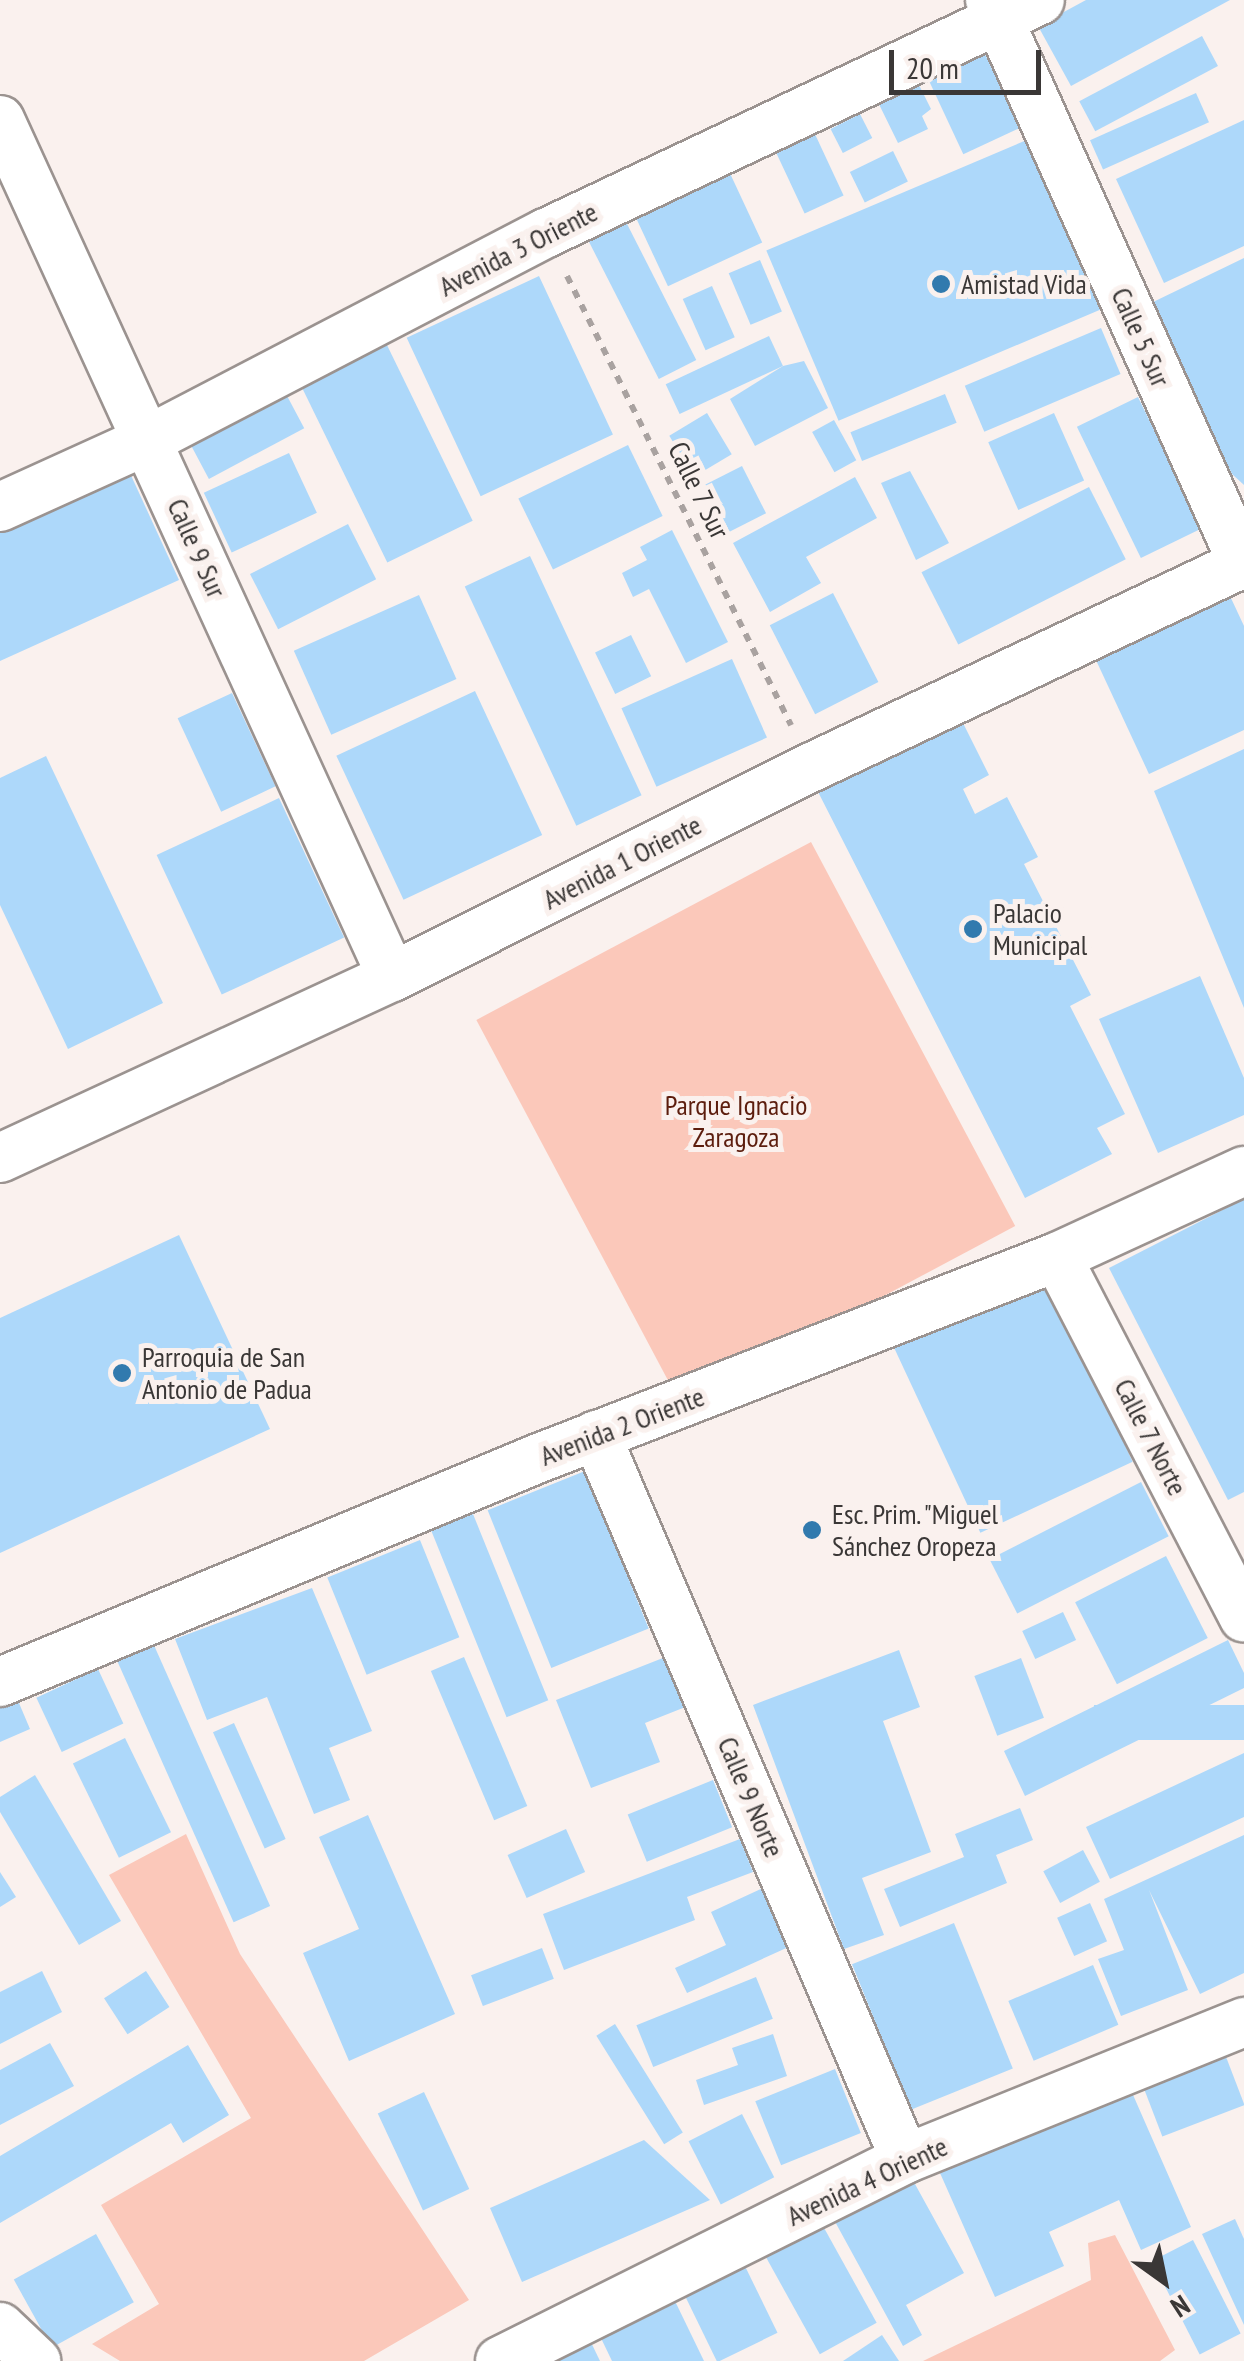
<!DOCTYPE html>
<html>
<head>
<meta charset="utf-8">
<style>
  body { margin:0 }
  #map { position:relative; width:1244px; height:2361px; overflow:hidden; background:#faf1ee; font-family:"PT Sans Narrow",sans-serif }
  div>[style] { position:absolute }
  .green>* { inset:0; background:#fbc8ba; transform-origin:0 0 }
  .building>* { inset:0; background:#add8fa; transform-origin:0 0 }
  .path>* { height:6px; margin-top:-3px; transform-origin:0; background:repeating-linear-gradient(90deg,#a9a2a0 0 8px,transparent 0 16px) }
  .roads { filter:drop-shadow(2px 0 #9b9390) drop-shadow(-2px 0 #9b9390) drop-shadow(0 2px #9b9390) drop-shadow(0 -2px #9b9390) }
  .street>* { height:48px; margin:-24px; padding:0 24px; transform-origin:24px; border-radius:24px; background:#fff }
  .dots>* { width:28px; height:28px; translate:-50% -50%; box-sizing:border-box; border:5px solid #faf1ee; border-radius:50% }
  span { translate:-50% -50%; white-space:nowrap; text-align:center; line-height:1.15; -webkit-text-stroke:10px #faf1ee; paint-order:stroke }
  .street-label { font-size:28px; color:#3a3736 }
  .poi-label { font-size:28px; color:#3a3736 }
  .left { translate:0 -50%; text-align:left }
  .park-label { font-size:28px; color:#5c1d0d }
  .north { position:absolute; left:1114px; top:2231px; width:100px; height:100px; -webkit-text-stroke:8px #faf1ee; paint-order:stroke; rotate:147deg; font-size:28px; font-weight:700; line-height:40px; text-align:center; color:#3a3736 }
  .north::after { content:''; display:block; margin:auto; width:35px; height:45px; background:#3a3736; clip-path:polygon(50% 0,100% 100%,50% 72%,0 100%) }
  .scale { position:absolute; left:889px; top:50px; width:152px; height:45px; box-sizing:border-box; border:5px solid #3a3736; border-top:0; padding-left:12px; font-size:30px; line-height:35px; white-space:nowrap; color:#3a3736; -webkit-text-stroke:8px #faf1ee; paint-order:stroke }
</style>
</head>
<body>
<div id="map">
  <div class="green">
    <i style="left:811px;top:842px;width:435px;height:379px;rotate:62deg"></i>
    <i style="clip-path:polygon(186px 1834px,240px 1954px,469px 2300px,364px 2361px,120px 2361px,92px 2344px,159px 2304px,101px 2205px,251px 2118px,109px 1875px)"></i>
    <i style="clip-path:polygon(1115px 2235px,1175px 2350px,1160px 2361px,923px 2361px,1091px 2280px,1088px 2243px)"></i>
  </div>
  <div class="building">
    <i style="clip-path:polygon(1086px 0,1230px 0,1071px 86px,1038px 26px)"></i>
    <i style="left:1202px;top:36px;width:34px;height:139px;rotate:62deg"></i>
    <i style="left:984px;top:52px;width:84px;height:62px;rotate:65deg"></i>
    <i style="clip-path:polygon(912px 71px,931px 109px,922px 116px,928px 129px,898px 143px,872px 90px)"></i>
    <i style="left:1196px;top:93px;width:32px;height:116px;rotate:66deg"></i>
    <i style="left:860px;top:114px;width:27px;height:33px;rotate:63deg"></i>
    <i style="clip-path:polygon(1244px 120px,1244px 246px,1164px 283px,1116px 179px)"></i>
    <i style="left:814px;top:132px;width:70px;height:43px;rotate:65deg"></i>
    <i style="left:1036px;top:136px;width:185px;height:293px;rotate:67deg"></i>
    <i style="left:893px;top:151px;width:34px;height:48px;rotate:64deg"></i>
    <i style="left:728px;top:169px;width:81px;height:104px;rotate:65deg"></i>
    <i style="left:625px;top:220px;width:157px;height:42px;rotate:63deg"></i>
    <i style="clip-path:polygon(1244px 258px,1244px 485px,1232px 474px,1149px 304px)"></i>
    <i style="left:760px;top:260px;width:56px;height:34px;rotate:67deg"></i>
    <i style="left:539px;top:276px;width:175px;height:146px;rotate:65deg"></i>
    <i style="left:712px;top:286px;width:56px;height:32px;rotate:66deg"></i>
    <i style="left:1101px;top:328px;width:50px;height:148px;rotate:67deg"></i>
    <i style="left:769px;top:336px;width:33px;height:114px;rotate:65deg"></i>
    <i style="left:385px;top:341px;width:200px;height:95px;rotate:64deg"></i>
    <i style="clip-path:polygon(804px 361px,828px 408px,755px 446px,730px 399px,783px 366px)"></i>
    <i style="left:285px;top:392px;width:41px;height:108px;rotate:62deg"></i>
    <i style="left:945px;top:394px;width:31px;height:102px;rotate:68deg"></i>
    <i style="left:1138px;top:397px;width:146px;height:68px;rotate:64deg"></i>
    <i style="left:707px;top:413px;width:48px;height:44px;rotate:59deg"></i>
    <i style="left:1054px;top:413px;width:74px;height:72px;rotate:66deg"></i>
    <i style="left:834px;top:420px;width:46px;height:25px;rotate:61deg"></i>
    <i style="left:628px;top:445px;width:79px;height:122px;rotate:64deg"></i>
    <i style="left:289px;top:453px;width:66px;height:94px;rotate:65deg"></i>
    <i style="left:742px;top:466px;width:53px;height:41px;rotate:63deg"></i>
    <i style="clip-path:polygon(129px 471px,179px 580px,0 661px,0 529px)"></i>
    <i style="clip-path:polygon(910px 471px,949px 543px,916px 560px,881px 483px)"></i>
    <i style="clip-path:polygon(855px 477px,877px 518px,806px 557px,821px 583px,770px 612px,733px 543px)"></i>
    <i style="left:1089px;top:487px;width:81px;height:188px;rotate:63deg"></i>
    <i style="left:348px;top:524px;width:62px;height:110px;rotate:63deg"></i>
    <i style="clip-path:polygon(672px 530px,728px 642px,686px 663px,649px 589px,633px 597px,622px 573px,647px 560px,640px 547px)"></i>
    <i style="left:530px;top:556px;width:264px;height:72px;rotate:65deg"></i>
    <i style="left:833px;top:593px;width:100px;height:71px;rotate:63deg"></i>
    <i style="left:419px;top:595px;width:92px;height:137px;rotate:66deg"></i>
    <i style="clip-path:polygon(1230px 596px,1244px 626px,1244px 730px,1149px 774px,1095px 658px)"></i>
    <i style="left:631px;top:635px;width:46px;height:40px;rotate:64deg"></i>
    <i style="left:732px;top:659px;width:86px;height:121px;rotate:66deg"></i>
    <i style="left:475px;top:691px;width:159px;height:153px;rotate:65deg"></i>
    <i style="left:232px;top:693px;width:103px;height:60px;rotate:65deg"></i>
    <i style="clip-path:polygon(957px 711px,989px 775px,963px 789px,975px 814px,1007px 797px,1038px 857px,1024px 864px,1091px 995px,1070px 1006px,1125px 1114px,1097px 1128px,1112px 1154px,1025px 1198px,814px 784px)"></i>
    <i style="clip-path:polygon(1244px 749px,1244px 1008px,1154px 791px)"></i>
    <i style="clip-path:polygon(46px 756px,163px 1003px,68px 1049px,0 905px,0 778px)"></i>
    <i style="left:279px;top:798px;width:154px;height:135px;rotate:65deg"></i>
    <i style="clip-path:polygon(1200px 976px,1244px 1078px,1244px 1115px,1158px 1153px,1099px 1019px)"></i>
    <i style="clip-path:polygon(1244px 1199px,1244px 1492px,1228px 1500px,1109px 1268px)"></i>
    <i style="clip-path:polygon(179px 1235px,270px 1429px,0 1553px,0 1318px)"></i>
    <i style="left:1046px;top:1276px;width:205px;height:168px;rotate:65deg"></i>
    <i style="left:585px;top:1471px;width:170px;height:105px;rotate:68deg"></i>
    <i style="left:1141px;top:1482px;width:61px;height:170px;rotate:63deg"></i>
    <i style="left:473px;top:1514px;width:201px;height:45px;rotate:68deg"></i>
    <i style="left:420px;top:1540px;width:105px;height:100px;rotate:68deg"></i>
    <i style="left:1166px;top:1556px;width:92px;height:102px;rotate:63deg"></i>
    <i style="clip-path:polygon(312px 1588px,372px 1731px,329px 1748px,350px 1800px,314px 1814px,267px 1697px,207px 1720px,175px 1639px)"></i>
    <i style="left:1063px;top:1612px;width:31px;height:45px;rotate:65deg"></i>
    <i style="clip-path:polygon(1228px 1640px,1244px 1673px,1244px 1688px,1025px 1796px,1004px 1751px)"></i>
    <i style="left:153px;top:1643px;width:288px;height:40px;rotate:66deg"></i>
    <i style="clip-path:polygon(899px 1650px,920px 1707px,883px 1721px,931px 1852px,862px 1878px,884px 1935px,844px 1949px,753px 1705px)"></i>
    <i style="clip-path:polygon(668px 1656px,688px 1706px,645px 1723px,660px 1762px,591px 1788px,556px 1700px)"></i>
    <i style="left:464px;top:1657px;width:162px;height:36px;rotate:67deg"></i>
    <i style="left:1021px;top:1658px;width:64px;height:50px;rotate:69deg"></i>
    <i style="left:98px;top:1669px;width:60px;height:68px;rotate:65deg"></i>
    <i style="clip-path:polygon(16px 1696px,30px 1729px,0 1742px,0 1703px)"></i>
    <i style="left:1244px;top:1705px;width:35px;height:150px;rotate:90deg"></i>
    <i style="left:234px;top:1723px;width:127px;height:23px;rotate:66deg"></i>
    <i style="left:125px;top:1738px;width:105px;height:58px;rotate:64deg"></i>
    <i style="clip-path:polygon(1244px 1753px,1244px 1817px,1110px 1879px,1086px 1827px)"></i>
    <i style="clip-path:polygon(35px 1775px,121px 1921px,79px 1945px,0 1812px,0 1797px)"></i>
    <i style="left:713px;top:1780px;width:51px;height:92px;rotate:68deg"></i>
    <i style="clip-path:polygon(1020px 1808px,1033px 1840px,996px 1855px,1007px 1883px,900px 1927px,884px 1889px,964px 1857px,955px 1834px)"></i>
    <i style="clip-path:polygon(368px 1815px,455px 2014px,349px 2061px,303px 1953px,359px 1929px,319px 1837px)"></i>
    <i style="left:566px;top:1829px;width:47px;height:64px;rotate:66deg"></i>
    <i style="clip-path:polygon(1244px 1835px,1244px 1973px,1200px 1994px,1149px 1890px,1188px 1990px,1121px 2016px,1098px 1959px,1124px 1950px,1104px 1899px)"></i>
    <i style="clip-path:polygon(740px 1839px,753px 1872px,687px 1897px,695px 1920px,564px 1970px,543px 1914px)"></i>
    <i style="left:1083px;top:1850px;width:36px;height:45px;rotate:62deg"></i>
    <i style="clip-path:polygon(0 1872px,16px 1897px,0 1907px)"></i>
    <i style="clip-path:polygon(767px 1886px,793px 1945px,687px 1993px,675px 1968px,726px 1945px,711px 1912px)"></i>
    <i style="left:1090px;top:1903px;width:42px;height:36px;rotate:66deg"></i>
    <i style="left:954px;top:1923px;width:157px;height:110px;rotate:68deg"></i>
    <i style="left:542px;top:1948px;width:33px;height:76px;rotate:69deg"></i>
    <i style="left:1093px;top:1965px;width:65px;height:92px;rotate:67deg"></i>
    <i style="clip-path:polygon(42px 1971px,62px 2012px,0 2044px,0 1992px)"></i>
    <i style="left:146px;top:1971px;width:43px;height:50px;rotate:57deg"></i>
    <i style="left:756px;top:1977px;width:45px;height:129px;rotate:68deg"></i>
    <i style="left:615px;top:2024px;width:128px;height:22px;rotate:58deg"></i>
    <i style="clip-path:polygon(773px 2034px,787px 2076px,704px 2105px,696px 2080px,738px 2065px,732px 2048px)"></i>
    <i style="clip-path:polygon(50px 2043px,74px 2086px,0 2125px,0 2070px)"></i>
    <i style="clip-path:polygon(188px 2045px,229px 2115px,183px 2143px,171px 2123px,0 2223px,0 2156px)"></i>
    <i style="left:1223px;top:2049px;width:60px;height:88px;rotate:69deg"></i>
    <i style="left:835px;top:2069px;width:69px;height:86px;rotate:68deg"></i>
    <i style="clip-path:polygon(1130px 2088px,1191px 2227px,1141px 2250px,1119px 2200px,1049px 2232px,1064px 2266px,995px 2297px,940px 2173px)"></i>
    <i style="left:424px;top:2092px;width:107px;height:51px;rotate:65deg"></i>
    <i style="left:742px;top:2114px;width:71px;height:60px;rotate:63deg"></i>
    <i style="clip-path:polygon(644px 2140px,710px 2200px,522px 2282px,490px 2208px)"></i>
    <i style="clip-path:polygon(910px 2175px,964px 2273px,906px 2305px,922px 2335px,903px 2346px,833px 2218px)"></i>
    <i style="left:818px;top:2217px;width:121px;height:65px;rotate:61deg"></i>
    <i style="clip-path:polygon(1235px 2219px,1244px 2239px,1244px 2325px,1202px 2234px)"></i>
    <i style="left:96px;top:2234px;width:78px;height:94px;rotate:61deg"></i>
    <i style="left:1193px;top:2240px;width:105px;height:46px;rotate:63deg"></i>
    <i style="left:742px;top:2260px;width:81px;height:67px;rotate:64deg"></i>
    <i style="clip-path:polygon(673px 2297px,704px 2361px,612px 2361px,599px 2334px)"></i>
    <i style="clip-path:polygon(586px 2332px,600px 2361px,530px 2361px)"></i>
    <i style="clip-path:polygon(882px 2335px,899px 2361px,843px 2361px)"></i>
  </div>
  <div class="path">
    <i style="left:567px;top:276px;width:502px;rotate:63.49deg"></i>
  </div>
  <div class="roads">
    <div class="street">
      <i style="left:990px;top:0;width:620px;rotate:65.83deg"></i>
      <i style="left:0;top:120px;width:942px;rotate:65.42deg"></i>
      <i style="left:0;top:507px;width:162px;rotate:-24.4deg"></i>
      <i style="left:148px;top:440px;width:449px;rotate:-27.5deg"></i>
      <i style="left:546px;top:233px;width:546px;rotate:-25.25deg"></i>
      <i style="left:0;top:1158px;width:432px;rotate:-24.8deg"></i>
      <i style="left:392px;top:977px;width:470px;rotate:-26.6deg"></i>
      <i style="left:812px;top:767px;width:478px;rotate:-25.3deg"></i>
      <i style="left:1057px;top:1257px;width:406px;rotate:62.6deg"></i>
      <i style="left:596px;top:1435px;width:787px;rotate:66.89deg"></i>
      <i style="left:0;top:1682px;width:584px;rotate:-22.57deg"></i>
      <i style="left:539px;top:1458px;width:556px;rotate:-21.21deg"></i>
      <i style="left:1057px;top:1257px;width:206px;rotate:-24.7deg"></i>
      <i style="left:0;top:2327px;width:50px;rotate:43.4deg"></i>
      <i style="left:500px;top:2361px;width:453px;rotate:-26.5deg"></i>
      <i style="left:905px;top:2159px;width:366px;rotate:-22deg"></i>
    </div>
  </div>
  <div class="dots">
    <i style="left:941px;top:284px;background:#317aae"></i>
    <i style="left:973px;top:929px;background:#317aae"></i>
    <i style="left:122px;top:1373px;background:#317aae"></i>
    <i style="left:812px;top:1530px;background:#317aae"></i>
  </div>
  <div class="street-label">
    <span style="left:518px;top:249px;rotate:-27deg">Avenida 3 Oriente</span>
    <span style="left:1141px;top:337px;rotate:66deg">Calle 5 Sur</span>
    <span style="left:699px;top:490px;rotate:64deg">Calle 7 Sur</span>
    <span style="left:197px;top:548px;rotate:66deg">Calle 9 Sur</span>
    <span style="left:622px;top:862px;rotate:-27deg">Avenida 1 Oriente</span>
    <span style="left:622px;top:1426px;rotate:-21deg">Avenida 2 Oriente</span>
    <span style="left:1151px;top:1437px;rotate:63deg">Calle 7 Norte</span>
    <span style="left:751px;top:1797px;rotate:67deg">Calle 9 Norte</span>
    <span style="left:867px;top:2181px;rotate:-25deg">Avenida 4 Oriente</span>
  </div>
  <div class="poi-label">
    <span class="left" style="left:961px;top:284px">Amistad Vida</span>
    <span class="left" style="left:993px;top:929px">Palacio<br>Municipal</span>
    <span class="left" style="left:142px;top:1373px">Parroquia de San<br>Antonio de Padua</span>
    <span class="left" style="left:832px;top:1530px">Esc. Prim. "Miguel<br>Sánchez Oropeza</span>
  </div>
  <div class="park-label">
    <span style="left:736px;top:1121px">Parque Ignacio<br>Zaragoza</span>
  </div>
  <div class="north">N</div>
  <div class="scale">20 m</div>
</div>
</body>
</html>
